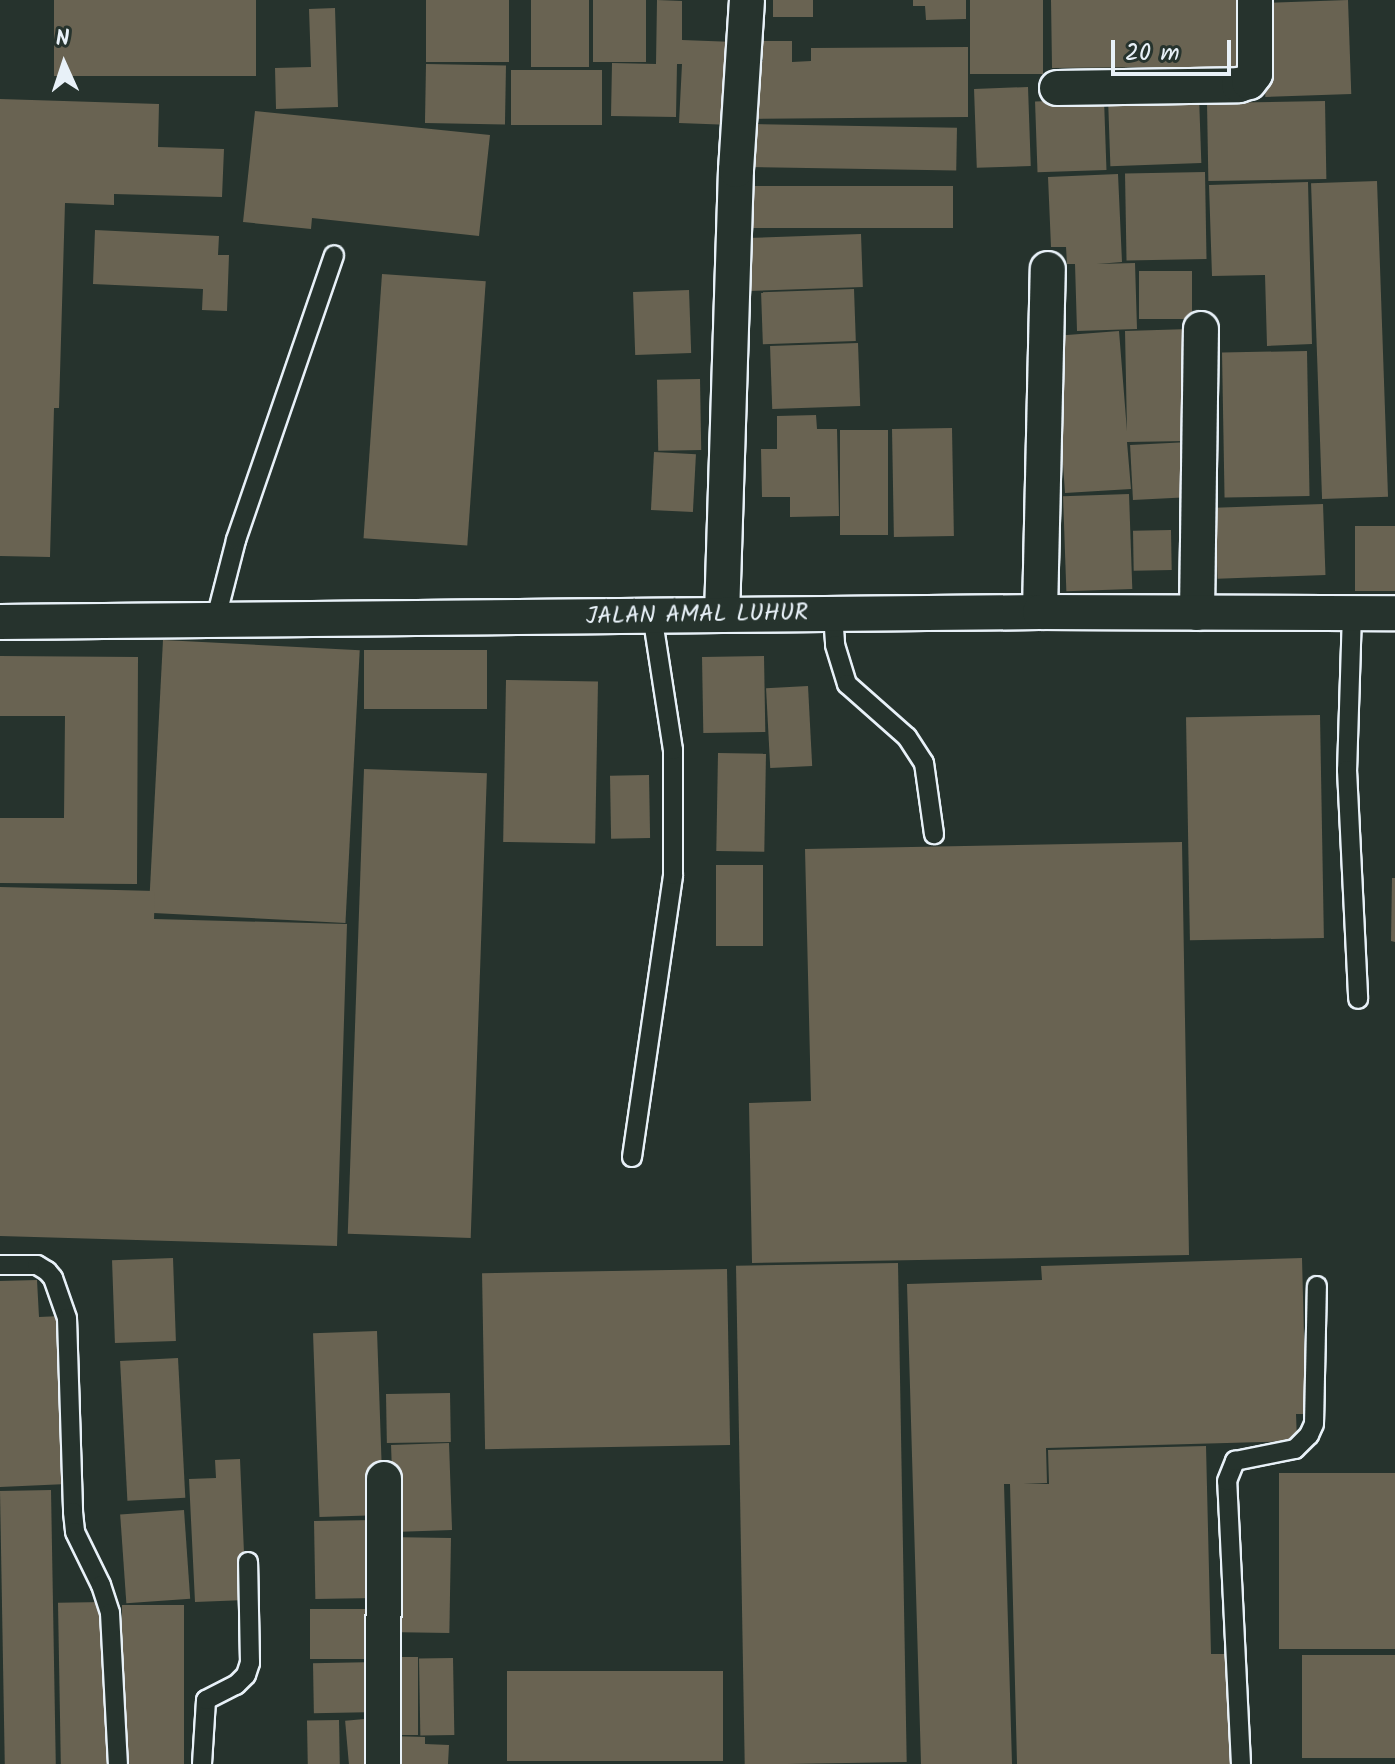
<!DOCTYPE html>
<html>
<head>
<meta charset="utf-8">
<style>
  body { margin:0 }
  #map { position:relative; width:1395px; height:1764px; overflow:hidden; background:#26332d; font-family:Kalam,sans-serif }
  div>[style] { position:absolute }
  .building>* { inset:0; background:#696352; transform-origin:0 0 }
  .roads { filter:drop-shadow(2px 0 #e8f1f8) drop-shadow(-2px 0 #e8f1f8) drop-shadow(0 2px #e8f1f8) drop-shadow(0 -2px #e8f1f8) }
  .lane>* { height:18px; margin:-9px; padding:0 9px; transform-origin:9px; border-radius:9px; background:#26332d }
  .street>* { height:34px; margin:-17px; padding:0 17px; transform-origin:17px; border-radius:17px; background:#26332d }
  span { translate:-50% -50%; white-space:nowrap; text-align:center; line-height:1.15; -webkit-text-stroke:6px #26332d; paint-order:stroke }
  .street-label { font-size:24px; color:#e8f1f8 }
  .north { position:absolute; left:24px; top:24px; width:80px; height:80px; -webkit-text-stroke:6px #26332d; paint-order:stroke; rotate:357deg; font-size:22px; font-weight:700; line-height:32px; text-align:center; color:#e8f1f8 }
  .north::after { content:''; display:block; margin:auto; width:28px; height:36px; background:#e8f1f8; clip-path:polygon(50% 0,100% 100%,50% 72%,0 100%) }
  .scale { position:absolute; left:1111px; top:40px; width:120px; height:36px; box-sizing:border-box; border:4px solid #e8f1f8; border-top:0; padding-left:10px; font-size:24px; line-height:28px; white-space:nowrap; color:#e8f1f8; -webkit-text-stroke:6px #26332d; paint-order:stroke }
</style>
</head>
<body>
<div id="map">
  <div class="building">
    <i style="left:54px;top:0;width:202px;height:76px"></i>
    <i style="left:426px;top:0;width:83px;height:62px"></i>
    <i style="left:531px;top:0;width:58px;height:67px"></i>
    <i style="left:593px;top:0;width:53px;height:62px"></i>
    <i style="clip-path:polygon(657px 0,682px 1px,682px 40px,735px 42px,732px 125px,679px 123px,682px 64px,677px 64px,676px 117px,611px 116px,612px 63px,656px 64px)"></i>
    <i style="left:773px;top:0;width:40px;height:17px"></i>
    <i style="clip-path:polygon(913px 0,966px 0,966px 19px,926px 20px,925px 6px,913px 6px)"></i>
    <i style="left:970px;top:0;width:73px;height:74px"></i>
    <i style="clip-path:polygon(1051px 0,1238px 0,1240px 79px,1160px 80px,1160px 67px,1052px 68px)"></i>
    <i style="left:1348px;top:0;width:94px;height:86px;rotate:88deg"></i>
    <i style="clip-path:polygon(335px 8px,338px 107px,276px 109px,275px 68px,311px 67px,309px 9px)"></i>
    <i style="clip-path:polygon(762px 41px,792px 41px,792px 62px,811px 61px,811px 48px,968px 47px,968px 117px,747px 119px,747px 61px,763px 61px)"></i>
    <i style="left:426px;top:64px;width:80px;height:59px;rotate:1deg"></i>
    <i style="left:602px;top:70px;width:55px;height:91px;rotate:90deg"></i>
    <i style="left:1028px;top:87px;width:79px;height:54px;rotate:88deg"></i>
    <i style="left:1199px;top:96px;width:67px;height:91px;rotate:88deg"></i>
    <i style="clip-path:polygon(0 99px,159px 104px,158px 147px,224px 149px,222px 197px,114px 194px,114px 205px,65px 203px,59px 408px,54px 408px,50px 557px,0 556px)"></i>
    <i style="left:1104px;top:99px;width:71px;height:69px;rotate:88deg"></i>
    <i style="left:1325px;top:101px;width:78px;height:118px;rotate:89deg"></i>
    <i style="clip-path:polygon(255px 111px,490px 135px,479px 236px,312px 218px,311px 229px,243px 222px)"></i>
    <i style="left:749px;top:124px;width:208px;height:43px;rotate:1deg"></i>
    <i style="left:1205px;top:172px;width:87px;height:80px;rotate:89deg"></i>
    <i style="clip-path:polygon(1118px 174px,1122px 262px,1097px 264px,1135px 263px,1137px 329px,1077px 331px,1075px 264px,1067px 264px,1066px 247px,1051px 247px,1048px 177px)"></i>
    <i style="left:1377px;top:181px;width:316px;height:66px;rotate:88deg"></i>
    <i style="clip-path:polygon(1308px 182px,1312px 344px,1267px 346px,1265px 275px,1212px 276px,1209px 185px)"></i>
    <i style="left:953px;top:186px;width:42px;height:210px;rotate:90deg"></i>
    <i style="clip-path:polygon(95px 230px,219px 236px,218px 255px,229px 255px,227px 311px,202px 310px,203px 289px,93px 284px)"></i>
    <i style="left:861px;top:234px;width:53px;height:123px;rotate:88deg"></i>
    <i style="left:1139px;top:271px;width:53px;height:48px"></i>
    <i style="left:382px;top:274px;width:104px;height:265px;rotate:4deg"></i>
    <i style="left:854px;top:289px;width:52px;height:93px;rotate:88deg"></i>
    <i style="left:689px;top:290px;width:63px;height:56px;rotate:88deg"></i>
    <i style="clip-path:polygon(1190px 329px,1187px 441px,1127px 442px,1131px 489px,1065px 493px,1054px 336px,1119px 331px,1127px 431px,1125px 331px)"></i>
    <i style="left:858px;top:343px;width:63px;height:88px;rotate:88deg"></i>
    <i style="left:1307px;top:351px;width:145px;height:85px;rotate:89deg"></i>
    <i style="left:700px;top:379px;width:71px;height:43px;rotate:89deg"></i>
    <i style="clip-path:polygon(816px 415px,817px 429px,837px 429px,839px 516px,790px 517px,790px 497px,762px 497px,761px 449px,777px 449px,777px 416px)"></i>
    <i style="left:952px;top:428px;width:108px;height:60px;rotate:89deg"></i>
    <i style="left:840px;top:430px;width:48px;height:105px"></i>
    <i style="left:1189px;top:442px;width:55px;height:59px;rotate:87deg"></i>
    <i style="left:654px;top:452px;width:42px;height:58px;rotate:3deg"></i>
    <i style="left:1129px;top:494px;width:95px;height:66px;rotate:88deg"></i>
    <i style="left:1323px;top:504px;width:71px;height:108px;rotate:88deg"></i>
    <i style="left:1395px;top:526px;width:65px;height:40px;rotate:90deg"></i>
    <i style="left:1171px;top:530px;width:40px;height:38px;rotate:89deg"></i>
    <i style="left:163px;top:640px;width:197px;height:273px;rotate:3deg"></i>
    <i style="left:364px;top:650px;width:123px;height:59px"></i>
    <i style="clip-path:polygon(0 656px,138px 657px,137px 884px,0 883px,0 818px,64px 818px,65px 716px,0 716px)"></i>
    <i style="left:764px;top:656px;width:76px;height:62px;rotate:89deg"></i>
    <i style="left:506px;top:680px;width:92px;height:162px;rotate:1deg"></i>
    <i style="left:808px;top:686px;width:80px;height:42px;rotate:87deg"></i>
    <i style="left:1320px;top:715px;width:223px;height:134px;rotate:89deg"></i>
    <i style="left:718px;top:753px;width:48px;height:98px;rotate:1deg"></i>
    <i style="left:364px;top:769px;width:123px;height:465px;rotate:2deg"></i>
    <i style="left:649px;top:775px;width:63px;height:39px;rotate:89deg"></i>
    <i style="clip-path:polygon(1182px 842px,1189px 1255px,752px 1263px,749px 1103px,811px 1101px,805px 849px)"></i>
    <i style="left:716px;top:865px;width:47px;height:81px"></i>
    <i style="clip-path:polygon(1392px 878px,1395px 878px,1395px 942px,1391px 941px)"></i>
    <i style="clip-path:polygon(0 887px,155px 891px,154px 919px,347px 924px,337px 1246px,0 1236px)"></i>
    <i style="left:173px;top:1258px;width:83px;height:61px;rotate:88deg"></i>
    <i style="clip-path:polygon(1302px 1258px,1306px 1414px,1296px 1414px,1297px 1441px,1046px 1448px,1047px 1483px,1023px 1484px,1049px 1484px,1048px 1450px,1206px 1446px,1211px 1654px,1228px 1654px,1231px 1764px,1017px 1764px,1010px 1484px,1004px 1484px,1012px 1764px,921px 1764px,907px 1284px,1042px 1280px,1041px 1266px)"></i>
    <i style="left:898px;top:1263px;width:499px;height:162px;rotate:89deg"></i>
    <i style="left:727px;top:1269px;width:176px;height:245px;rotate:89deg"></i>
    <i style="clip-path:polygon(37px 1280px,39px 1317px,61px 1316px,67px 1484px,0 1487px,0 1281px)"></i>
    <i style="left:377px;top:1331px;width:184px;height:64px;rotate:88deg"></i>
    <i style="left:178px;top:1358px;width:140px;height:58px;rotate:87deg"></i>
    <i style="left:450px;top:1393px;width:49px;height:64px;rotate:89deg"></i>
    <i style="left:449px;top:1443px;width:87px;height:58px;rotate:88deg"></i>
    <i style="clip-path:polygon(240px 1459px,246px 1600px,195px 1602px,189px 1479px,216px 1478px,215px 1460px)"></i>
    <i style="left:1395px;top:1473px;width:176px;height:116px;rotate:90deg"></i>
    <i style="left:51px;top:1490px;width:274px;height:51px;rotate:89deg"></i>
    <i style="left:184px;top:1510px;width:89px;height:64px;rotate:86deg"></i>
    <i style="left:375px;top:1520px;width:78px;height:61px;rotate:89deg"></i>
    <i style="left:387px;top:1537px;width:64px;height:95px;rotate:1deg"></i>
    <i style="left:104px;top:1602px;width:162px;height:46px;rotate:89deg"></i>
    <i style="left:122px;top:1605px;width:62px;height:159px"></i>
    <i style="left:310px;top:1609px;width:62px;height:50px"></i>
    <i style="left:1395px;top:1655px;width:103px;height:93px;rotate:90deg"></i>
    <i style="left:383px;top:1657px;width:35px;height:78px"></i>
    <i style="left:453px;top:1658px;width:77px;height:34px;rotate:89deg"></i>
    <i style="left:378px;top:1662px;width:50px;height:65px;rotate:89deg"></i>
    <i style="left:507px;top:1671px;width:216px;height:90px"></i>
    <i style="left:376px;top:1718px;width:46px;height:31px;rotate:85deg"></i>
    <i style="left:339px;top:1720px;width:44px;height:32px;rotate:89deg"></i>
    <i style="clip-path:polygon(390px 1736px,425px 1737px,425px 1744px,449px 1745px,448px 1764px,389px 1764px)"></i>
  </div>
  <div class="roads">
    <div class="lane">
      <i style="left:1352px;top:613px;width:157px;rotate:91.8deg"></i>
      <i style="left:1347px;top:770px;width:229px;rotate:87.2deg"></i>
      <i style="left:833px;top:614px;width:31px;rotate:86deg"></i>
      <i style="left:835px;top:645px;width:41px;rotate:72.9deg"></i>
      <i style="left:847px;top:684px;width:80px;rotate:41.5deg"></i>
      <i style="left:907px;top:737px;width:31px;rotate:57deg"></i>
      <i style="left:924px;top:763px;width:72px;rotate:82deg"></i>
      <i style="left:215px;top:622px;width:85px;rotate:-75.6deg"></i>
      <i style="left:236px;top:540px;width:301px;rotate:-71deg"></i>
      <i style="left:632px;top:1157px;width:285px;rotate:-81.7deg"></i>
      <i style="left:673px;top:875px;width:125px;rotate:-90deg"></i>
      <i style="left:673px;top:750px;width:137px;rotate:-98.8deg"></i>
      <i style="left:0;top:1265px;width:37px"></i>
      <i style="left:37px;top:1265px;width:12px;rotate:31deg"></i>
      <i style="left:47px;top:1271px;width:9px;rotate:49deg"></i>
      <i style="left:53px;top:1278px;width:42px;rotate:70.7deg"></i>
      <i style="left:67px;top:1318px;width:194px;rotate:88.2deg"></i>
      <i style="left:73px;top:1512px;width:20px;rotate:84deg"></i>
      <i style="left:75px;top:1532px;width:59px;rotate:63.9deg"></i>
      <i style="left:101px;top:1585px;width:29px;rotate:72deg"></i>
      <i style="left:110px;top:1613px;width:151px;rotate:87deg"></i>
      <i style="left:202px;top:1764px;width:64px;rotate:-86.4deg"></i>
      <i style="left:206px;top:1700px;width:34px;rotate:-27deg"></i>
      <i style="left:236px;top:1685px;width:14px;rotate:-45deg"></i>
      <i style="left:246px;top:1675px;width:13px;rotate:-72deg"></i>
      <i style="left:250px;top:1663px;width:101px;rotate:-91.1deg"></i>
      <i style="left:1241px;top:1764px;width:283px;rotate:-92.8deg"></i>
      <i style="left:1227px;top:1481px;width:22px;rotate:-68deg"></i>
      <i style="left:1235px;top:1461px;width:61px;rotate:-11.3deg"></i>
      <i style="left:1295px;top:1449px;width:20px;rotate:-45deg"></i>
      <i style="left:1309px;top:1435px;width:12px;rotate:-66deg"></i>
      <i style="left:1314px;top:1424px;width:138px;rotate:-88.8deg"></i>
    </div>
    <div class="street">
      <i style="left:1057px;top:88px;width:182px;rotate:-0.9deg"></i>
      <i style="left:1239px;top:85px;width:10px;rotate:-17deg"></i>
      <i style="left:1249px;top:82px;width:10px;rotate:-53deg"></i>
      <i style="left:1255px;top:74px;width:74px;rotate:-90deg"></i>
      <i style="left:1040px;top:612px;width:343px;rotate:-88.7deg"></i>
      <i style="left:1197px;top:613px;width:284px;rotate:-89.2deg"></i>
      <i style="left:722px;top:615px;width:445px;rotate:-88.2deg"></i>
      <i style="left:736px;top:170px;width:170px;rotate:-86.3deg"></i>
      <i style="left:0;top:622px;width:1040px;rotate:-0.55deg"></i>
      <i style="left:1040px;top:612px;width:355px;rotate:0.2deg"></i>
      <i style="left:383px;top:1764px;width:285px;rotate:-89.8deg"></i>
    </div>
  </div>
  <div class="street-label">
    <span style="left:697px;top:615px;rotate:-1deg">JALAN AMAL LUHUR</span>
  </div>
  <div class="north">N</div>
  <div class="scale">20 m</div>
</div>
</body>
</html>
